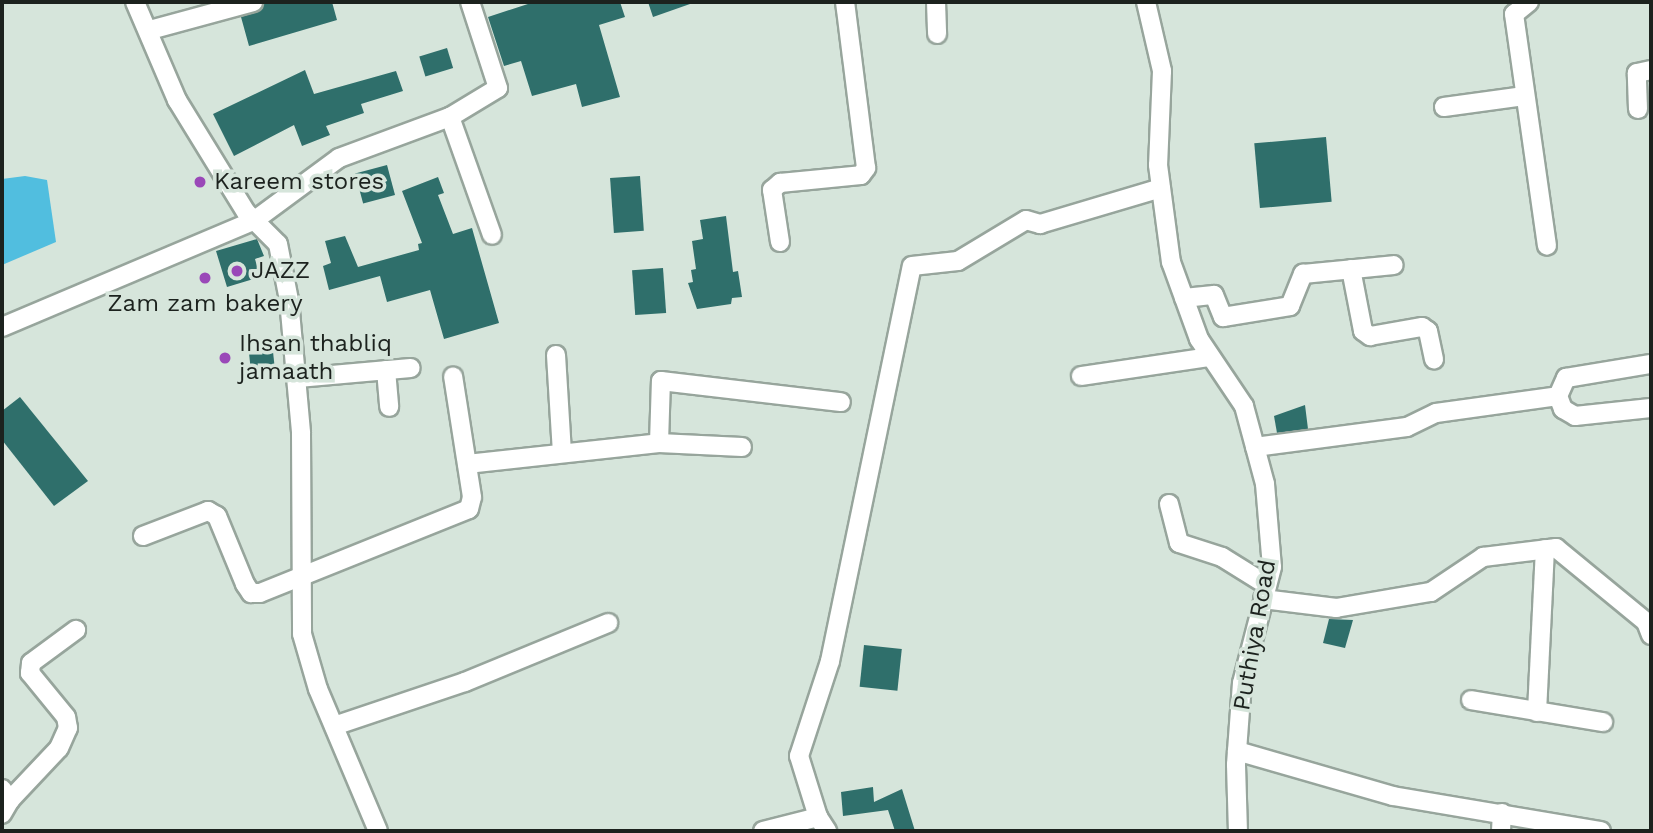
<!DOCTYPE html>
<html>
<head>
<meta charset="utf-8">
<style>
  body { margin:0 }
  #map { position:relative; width:1653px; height:833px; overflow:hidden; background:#d6e5db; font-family:"Work Sans",sans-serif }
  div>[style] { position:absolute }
  .water>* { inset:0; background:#51bedf }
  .building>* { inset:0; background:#2f6f6b; transform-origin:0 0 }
  .roads { filter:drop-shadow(2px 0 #97a59c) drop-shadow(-2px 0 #97a59c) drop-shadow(0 2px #97a59c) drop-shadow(0 -2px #97a59c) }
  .minor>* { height:18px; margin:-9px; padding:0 9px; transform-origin:9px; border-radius:9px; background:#fff }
  .dots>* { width:19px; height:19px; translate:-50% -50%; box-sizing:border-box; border:4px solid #d6e5db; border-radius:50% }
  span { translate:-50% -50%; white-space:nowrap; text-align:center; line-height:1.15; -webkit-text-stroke:7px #d6e5db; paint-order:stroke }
  .poi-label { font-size:24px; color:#1c221e }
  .left { translate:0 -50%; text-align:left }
  .street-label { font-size:24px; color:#1c221e }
  .frame { position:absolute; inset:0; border:4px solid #1c221e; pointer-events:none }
</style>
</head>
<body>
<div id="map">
  <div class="water">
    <i style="clip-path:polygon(25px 176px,47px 180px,56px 242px,2px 265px,2px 179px)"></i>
  </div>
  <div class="building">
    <i style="clip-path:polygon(264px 2px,332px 2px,337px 20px,249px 46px,241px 17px,261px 10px)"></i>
    <i style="clip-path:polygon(534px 2px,620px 2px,625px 17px,599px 25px,620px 97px,582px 107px,576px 84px,532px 96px,521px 61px,504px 66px,488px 17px)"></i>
    <i style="clip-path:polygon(648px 2px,689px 2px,690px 4px,653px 17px)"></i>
    <i style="left:447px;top:48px;width:21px;height:29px;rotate:73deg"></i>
    <i style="clip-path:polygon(305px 70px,314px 94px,396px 71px,403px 91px,361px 104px,364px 113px,326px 126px,330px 135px,302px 146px,294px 125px,234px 156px,213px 114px)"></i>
    <i style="left:1326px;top:137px;width:65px;height:72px;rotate:85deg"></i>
    <i style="left:387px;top:165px;width:31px;height:33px;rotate:75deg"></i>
    <i style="left:640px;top:176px;width:55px;height:30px;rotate:86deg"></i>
    <i style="clip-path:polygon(438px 177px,444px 193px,438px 195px,453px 234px,472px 228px,499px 323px,444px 339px,430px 290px,387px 302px,380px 276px,329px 290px,323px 266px,331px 263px,325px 241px,345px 236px,358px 267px,419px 250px,418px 244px,422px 243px,402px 191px)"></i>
    <i style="clip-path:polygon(726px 216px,733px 272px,738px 271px,742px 297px,732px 298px,731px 304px,697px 309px,688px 283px,693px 282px,691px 270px,696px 269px,692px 241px,703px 239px,700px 220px)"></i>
    <i style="clip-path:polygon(257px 239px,264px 256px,255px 259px,260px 277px,227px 287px,216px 251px)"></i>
    <i style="left:663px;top:268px;width:45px;height:31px;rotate:86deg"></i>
    <i style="left:272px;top:342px;width:36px;height:24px;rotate:84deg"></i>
    <i style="clip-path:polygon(20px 397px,88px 481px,54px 506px,2px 440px,2px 411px)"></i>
    <i style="clip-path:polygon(1305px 405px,1308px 429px,1277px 433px,1274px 416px)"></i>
    <i style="clip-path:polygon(1329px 619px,1353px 620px,1345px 648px,1323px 643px)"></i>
    <i style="left:864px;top:645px;width:38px;height:42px;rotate:6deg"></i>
    <i style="clip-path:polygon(873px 787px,874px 802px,902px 789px,915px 831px,895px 831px,888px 810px,843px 816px,841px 792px)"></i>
  </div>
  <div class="roads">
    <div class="minor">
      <i style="left:135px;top:2px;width:107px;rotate:66.8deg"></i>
      <i style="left:177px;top:100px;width:132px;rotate:58.4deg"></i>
      <i style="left:246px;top:212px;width:45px;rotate:45deg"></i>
      <i style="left:278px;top:244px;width:57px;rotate:78.9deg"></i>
      <i style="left:289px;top:300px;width:134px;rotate:84.8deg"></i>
      <i style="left:301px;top:433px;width:201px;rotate:89.7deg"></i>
      <i style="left:302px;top:634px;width:57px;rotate:73.8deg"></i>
      <i style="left:318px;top:689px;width:154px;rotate:67.1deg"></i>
      <i style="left:936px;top:2px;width:32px;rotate:88deg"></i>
      <i style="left:1146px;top:2px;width:71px;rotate:76.9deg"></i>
      <i style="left:1162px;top:71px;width:94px;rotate:92.4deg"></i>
      <i style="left:1158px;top:165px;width:98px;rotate:82.4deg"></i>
      <i style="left:1171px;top:262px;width:82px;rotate:70deg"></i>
      <i style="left:1199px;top:339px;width:81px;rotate:56.1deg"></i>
      <i style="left:1244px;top:406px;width:81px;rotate:74.9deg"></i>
      <i style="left:1265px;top:484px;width:83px;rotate:85.2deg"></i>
      <i style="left:1272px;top:567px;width:120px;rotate:104.5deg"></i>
      <i style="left:1242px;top:683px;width:82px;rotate:94.2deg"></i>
      <i style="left:1236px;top:765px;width:66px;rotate:88.3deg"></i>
      <i style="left:1529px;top:2px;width:19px;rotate:141deg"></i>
      <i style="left:1514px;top:14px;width:234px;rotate:81.9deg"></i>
      <i style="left:150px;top:30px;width:107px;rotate:-15.2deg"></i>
      <i style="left:1444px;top:107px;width:81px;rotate:-7.8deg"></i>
      <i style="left:1638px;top:109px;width:36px;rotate:-92deg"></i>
      <i style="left:1637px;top:73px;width:14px;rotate:-12deg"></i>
      <i style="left:450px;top:117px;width:125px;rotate:70.4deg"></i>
      <i style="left:780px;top:242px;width:53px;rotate:-98.7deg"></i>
      <i style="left:772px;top:190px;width:11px;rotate:-41deg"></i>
      <i style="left:780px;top:183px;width:81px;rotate:-5.6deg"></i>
      <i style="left:861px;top:175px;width:9px;rotate:-54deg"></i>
      <i style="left:866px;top:168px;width:167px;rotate:-97.2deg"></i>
      <i style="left:1351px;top:269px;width:63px;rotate:79deg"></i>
      <i style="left:1363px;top:331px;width:9px;rotate:36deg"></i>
      <i style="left:1370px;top:336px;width:53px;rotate:-9.8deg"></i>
      <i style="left:1422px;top:327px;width:7px;rotate:34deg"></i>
      <i style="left:1428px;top:331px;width:29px;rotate:78deg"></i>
      <i style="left:1184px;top:298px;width:30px;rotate:-6deg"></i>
      <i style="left:1214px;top:295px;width:24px;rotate:68deg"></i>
      <i style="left:1223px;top:317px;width:68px;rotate:-9.3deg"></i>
      <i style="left:1290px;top:306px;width:35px;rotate:-68deg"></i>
      <i style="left:1303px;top:274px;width:91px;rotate:-5.6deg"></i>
      <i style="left:2px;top:327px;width:275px;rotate:-22.9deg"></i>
      <i style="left:255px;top:220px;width:104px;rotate:-36.4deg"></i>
      <i style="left:339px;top:158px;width:118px;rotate:-20.3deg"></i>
      <i style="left:450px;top:117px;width:56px;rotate:-31.1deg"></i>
      <i style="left:498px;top:88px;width:90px;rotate:-108deg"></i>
      <i style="left:556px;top:355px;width:98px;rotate:86.5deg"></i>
      <i style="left:386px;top:370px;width:37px;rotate:85deg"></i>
      <i style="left:1081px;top:376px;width:130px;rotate:-8.4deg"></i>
      <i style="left:298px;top:378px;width:113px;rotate:-5.1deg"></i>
      <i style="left:1558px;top:396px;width:20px;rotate:-66deg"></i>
      <i style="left:1566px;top:378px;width:86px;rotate:-9.4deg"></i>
      <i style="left:659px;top:443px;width:62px;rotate:-88.2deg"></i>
      <i style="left:661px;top:381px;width:181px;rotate:6.7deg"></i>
      <i style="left:1255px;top:447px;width:153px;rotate:-7.5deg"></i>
      <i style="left:1407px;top:427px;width:32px;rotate:-26deg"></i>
      <i style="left:1436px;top:413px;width:123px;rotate:-7.9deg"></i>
      <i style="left:1558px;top:396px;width:14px;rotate:69deg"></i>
      <i style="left:1563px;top:409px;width:14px;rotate:30deg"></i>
      <i style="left:1575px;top:416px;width:76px;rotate:-6deg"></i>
      <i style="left:467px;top:464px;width:193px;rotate:-6.2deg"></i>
      <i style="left:659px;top:443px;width:83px;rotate:2.8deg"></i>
      <i style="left:1169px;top:504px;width:40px;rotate:75.6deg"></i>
      <i style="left:1179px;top:543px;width:45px;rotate:18deg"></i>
      <i style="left:1222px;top:557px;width:53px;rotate:31.9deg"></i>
      <i style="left:143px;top:536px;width:70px;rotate:-21deg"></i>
      <i style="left:208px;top:511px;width:10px;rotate:29deg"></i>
      <i style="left:217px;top:516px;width:74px;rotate:67.6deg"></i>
      <i style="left:245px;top:584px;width:11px;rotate:56deg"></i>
      <i style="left:251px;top:593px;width:9px"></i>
      <i style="left:260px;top:593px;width:225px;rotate:-21.9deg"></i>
      <i style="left:469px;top:509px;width:12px;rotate:-76deg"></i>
      <i style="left:472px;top:497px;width:122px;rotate:-98.9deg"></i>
      <i style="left:1263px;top:599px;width:74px;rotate:7deg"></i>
      <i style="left:1336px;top:608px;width:96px;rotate:-9.6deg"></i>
      <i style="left:1431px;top:592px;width:63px;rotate:-33.9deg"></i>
      <i style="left:1483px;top:557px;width:74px;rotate:-7deg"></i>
      <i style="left:1556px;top:548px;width:117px;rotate:39.4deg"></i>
      <i style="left:1646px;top:622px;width:14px;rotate:69deg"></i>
      <i style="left:1471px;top:700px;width:134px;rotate:9.5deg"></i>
      <i style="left:1537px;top:712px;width:163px;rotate:-87.2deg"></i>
      <i style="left:334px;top:726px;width:138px;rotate:-18.6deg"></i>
      <i style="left:465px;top:682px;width:155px;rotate:-22.4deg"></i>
      <i style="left:1237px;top:751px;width:162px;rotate:16.1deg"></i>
      <i style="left:1393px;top:796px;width:211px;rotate:9.6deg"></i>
      <i style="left:2px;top:789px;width:14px;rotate:54deg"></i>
      <i style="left:10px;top:800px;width:16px;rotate:120deg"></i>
      <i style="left:10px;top:800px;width:71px;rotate:-46.7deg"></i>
      <i style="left:59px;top:748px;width:22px;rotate:-66deg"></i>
      <i style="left:68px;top:728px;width:11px;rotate:-100deg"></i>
      <i style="left:66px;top:717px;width:57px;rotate:-129.3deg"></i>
      <i style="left:30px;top:673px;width:10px;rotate:-84deg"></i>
      <i style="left:31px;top:663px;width:56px;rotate:-36.3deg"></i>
      <i style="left:818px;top:817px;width:64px;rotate:-107.3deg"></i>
      <i style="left:799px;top:756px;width:100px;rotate:-71.9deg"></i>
      <i style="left:830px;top:661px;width:403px;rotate:-78.3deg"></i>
      <i style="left:912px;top:266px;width:46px;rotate:-6.2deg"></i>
      <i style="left:958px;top:261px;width:79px;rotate:-31.1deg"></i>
      <i style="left:1026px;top:220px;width:15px;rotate:16deg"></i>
      <i style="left:1040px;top:224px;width:126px;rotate:-16.6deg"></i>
      <i style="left:763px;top:831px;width:57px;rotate:-14.3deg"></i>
      <i style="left:818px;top:817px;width:17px;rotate:57deg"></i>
      <i style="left:1501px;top:831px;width:18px;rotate:-87deg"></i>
    </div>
  </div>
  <div class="dots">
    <i style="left:200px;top:182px;background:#9a48b8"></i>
    <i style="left:237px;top:271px;background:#9a48b8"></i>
    <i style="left:205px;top:278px;background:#9a48b8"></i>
    <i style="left:225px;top:358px;background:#9a48b8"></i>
  </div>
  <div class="poi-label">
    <span class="left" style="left:214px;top:182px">Kareem stores</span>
    <span class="left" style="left:251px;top:271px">JAZZ</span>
    <span style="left:205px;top:304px">Zam zam bakery</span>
    <span class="left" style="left:239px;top:358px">Ihsan thabliq<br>jamaath</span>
  </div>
  <div class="street-label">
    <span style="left:1255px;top:635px;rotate:-80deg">Puthiya Road</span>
  </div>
  <div class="frame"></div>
</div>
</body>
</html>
